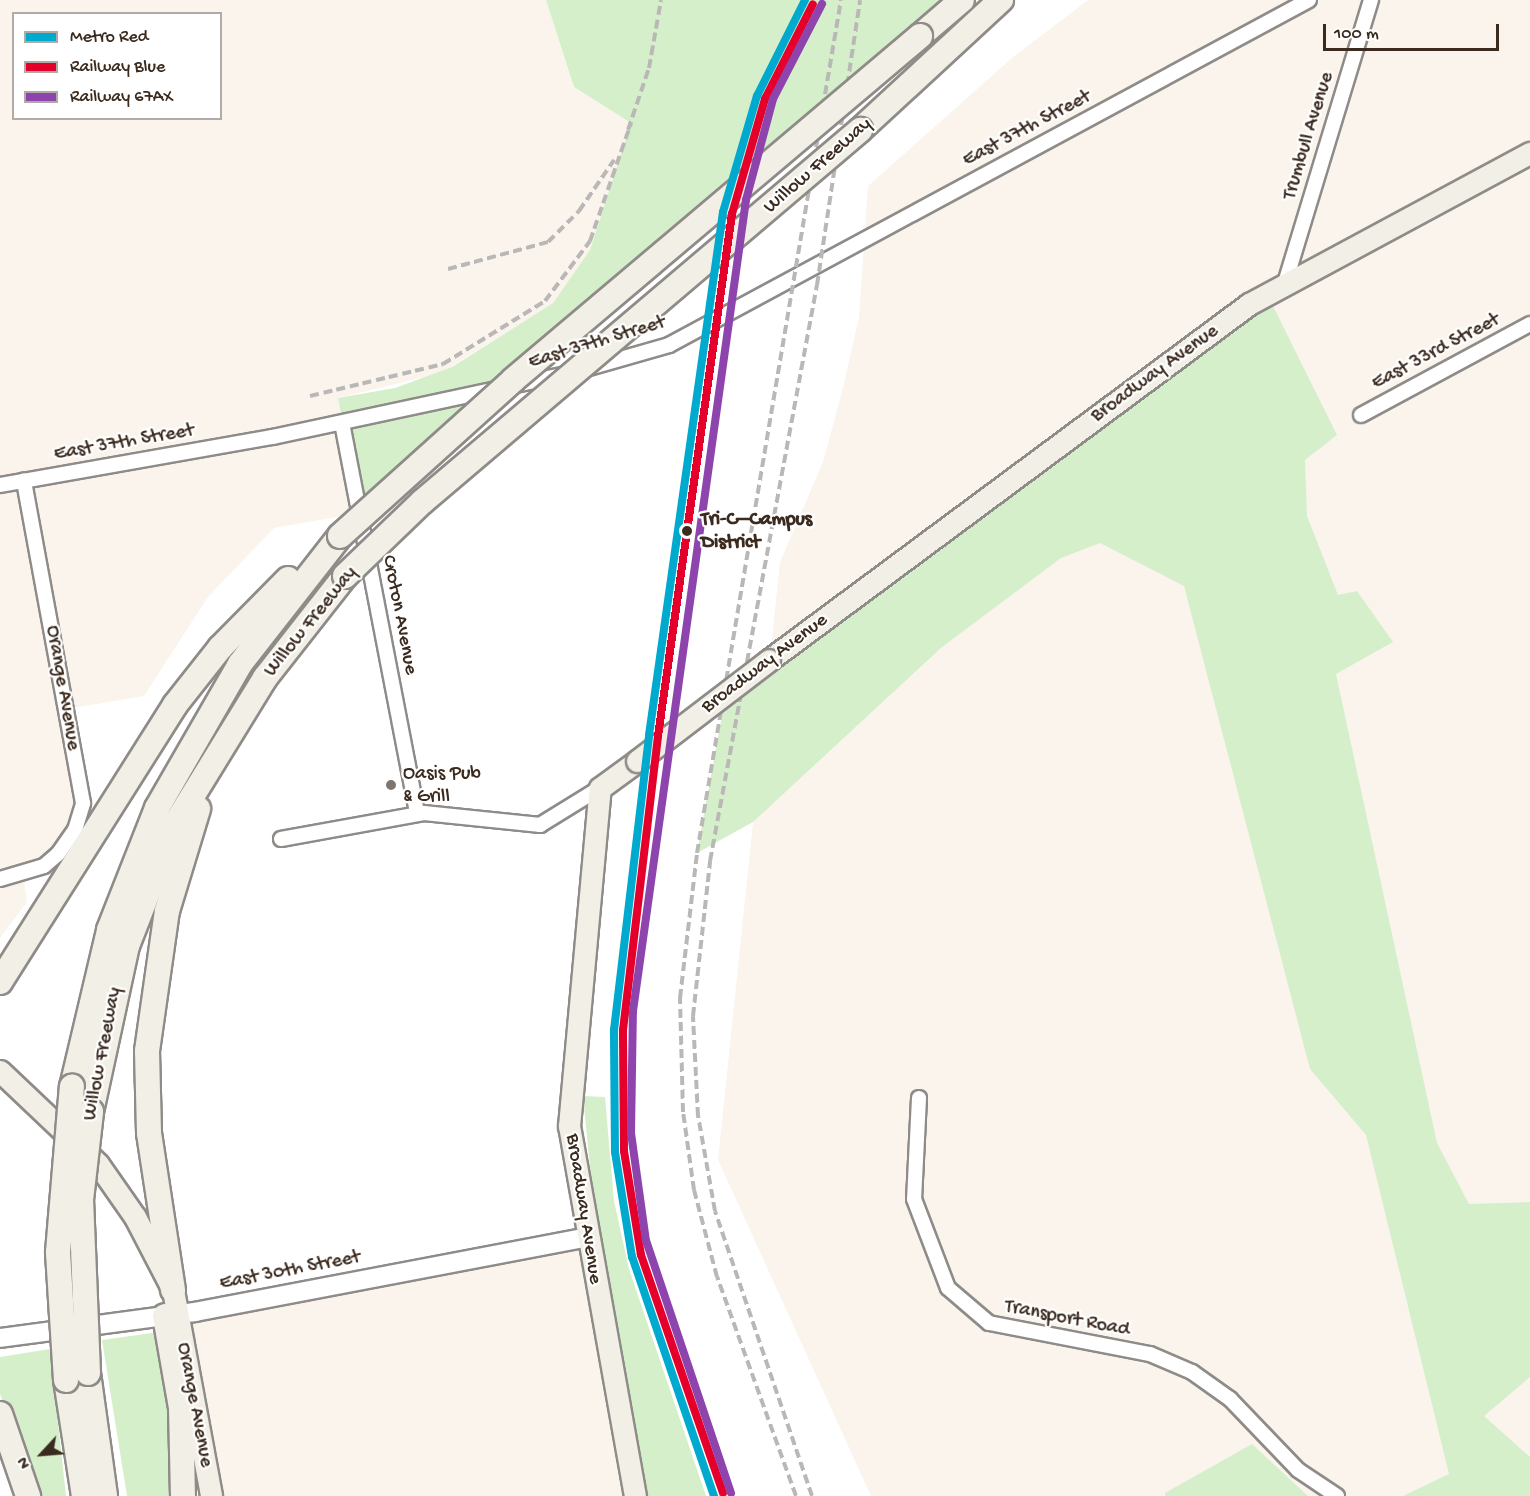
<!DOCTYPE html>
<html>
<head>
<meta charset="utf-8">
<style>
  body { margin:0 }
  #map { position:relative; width:1530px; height:1496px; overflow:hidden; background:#fff; font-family:"Gochi Hand",sans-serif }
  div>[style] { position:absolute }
  .built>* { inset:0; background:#faf4ed }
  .green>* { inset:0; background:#d6efcb }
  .roads { filter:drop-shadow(2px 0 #8e8b88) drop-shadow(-2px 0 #8e8b88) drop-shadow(0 2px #8e8b88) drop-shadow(0 -2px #8e8b88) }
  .minor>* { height:14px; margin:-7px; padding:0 7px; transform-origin:7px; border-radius:7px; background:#fff }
  .secondary>* { height:18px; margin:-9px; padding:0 9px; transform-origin:9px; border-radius:9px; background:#fff }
  .primary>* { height:21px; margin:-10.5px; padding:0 10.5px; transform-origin:10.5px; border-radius:10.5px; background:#f2efe6 }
  .motorway>* { height:24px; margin:-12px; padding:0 12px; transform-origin:12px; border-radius:12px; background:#f2efe6 }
  .rail>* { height:4px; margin-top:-2px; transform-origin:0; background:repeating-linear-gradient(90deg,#b9b8b6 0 9px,transparent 0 13.5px) }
  .bridges { filter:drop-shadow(2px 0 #8e8b88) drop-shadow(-2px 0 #8e8b88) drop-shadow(0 2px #8e8b88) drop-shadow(0 -2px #8e8b88) }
  .primary-bridge>* { height:21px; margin:-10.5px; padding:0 10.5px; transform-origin:10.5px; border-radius:10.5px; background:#f2efe6 }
  .motorway-bridge>* { height:24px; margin:-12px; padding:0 12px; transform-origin:12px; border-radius:12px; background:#f2efe6 }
  .rail-1>* { height:8px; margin:-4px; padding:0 4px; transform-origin:4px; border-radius:4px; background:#e4002b }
  .rail-2>* { height:8px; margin:-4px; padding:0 4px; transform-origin:4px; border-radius:4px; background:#8e44ad }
  .metro-1>* { height:8px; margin:-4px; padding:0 4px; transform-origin:4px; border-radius:4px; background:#00a9ce }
  .dots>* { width:16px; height:16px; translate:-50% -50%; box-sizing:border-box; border:3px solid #fff; border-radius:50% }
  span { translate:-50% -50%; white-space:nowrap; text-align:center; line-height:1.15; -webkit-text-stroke:4.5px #fff; paint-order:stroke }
  .street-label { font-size:20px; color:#3b2a1e }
  .stop-label { font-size:20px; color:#3b2a1e; font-weight:700 }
  .left { translate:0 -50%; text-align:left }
  .poi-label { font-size:20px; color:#3b2a1e }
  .legend { position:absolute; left:12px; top:12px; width:210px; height:108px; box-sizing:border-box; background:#fff; border:2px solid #b1aaa5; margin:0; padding:8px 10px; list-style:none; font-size:18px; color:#3b2a1e }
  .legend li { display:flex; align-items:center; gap:12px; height:30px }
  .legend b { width:30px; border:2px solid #b1aaa5 }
  .north { position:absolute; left:12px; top:1424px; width:60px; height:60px; -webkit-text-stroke:4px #fff; paint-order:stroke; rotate:244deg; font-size:16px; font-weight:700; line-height:24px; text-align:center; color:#3b2a1e }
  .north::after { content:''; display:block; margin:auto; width:21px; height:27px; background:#3b2a1e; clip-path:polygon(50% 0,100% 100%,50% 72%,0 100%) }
  .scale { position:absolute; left:1323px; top:24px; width:176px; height:27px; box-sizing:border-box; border:3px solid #3b2a1e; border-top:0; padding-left:8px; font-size:18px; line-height:21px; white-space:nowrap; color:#3b2a1e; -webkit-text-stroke:4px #fff; paint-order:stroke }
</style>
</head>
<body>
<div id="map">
  <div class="built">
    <i style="clip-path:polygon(evenodd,0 0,546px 0,574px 87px,631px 123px,590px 250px,553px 303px,441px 373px,338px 398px,360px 513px,274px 528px,208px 597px,144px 696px,66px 709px,83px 803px,67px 845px,23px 874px,27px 902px,0 938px,0 0,14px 14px,220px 14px,220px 118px,14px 118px,14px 14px)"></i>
    <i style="clip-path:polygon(1088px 0,1530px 0,1530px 1496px,871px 1496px,718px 1160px,780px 562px,823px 462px,843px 388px,859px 317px,868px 186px,1013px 57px)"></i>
    <i style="clip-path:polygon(587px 1237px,635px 1496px,211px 1496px,177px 1315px)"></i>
  </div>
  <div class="green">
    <i style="clip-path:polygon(546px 0,951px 0,360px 513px,338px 398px,395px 388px,452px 367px,553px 303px,590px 250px,631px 123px,574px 87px)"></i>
    <i style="clip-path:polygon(1267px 294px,1337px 435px,1305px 460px,1307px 516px,1338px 595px,1357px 591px,1393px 642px,1336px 674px,1437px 1143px,1469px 1204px,1530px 1202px,1530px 1377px,1484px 1416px,1530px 1457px,1530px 1496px,1403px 1496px,1449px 1474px,1366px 1135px,1310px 1069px,1184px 586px,1100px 543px,1061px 558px,942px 647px,753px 822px,697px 853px,726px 693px)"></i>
    <i style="clip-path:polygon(583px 1096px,605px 1097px,614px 1201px,629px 1269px,706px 1496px,648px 1496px,595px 1218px)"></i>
    <i style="clip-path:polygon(159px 1332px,178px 1496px,127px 1496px,102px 1340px)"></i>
    <i style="clip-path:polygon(50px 1349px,66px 1496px,34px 1496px,0 1394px,0 1357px)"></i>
    <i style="clip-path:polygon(1252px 1444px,1308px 1496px,1165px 1496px,1165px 1493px)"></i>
  </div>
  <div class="roads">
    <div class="minor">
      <i style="left:1285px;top:283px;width:296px;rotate:-73.1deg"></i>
      <i style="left:585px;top:369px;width:87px;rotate:-15.9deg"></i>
      <i style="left:669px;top:345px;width:727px;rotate:-28.33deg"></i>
      <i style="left:1361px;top:415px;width:192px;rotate:-28.3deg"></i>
      <i style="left:342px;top:423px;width:398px;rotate:79.1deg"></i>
      <i style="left:0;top:485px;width:277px;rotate:-10deg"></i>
      <i style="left:273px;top:437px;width:300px;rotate:-12.1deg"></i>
      <i style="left:281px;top:839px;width:145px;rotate:-10.3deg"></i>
      <i style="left:424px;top:813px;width:117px;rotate:5.9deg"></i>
      <i style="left:540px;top:825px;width:70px;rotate:-31.7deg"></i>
      <i style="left:0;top:879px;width:46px;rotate:-16.5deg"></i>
      <i style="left:44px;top:866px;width:18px;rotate:-41deg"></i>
      <i style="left:58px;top:854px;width:29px;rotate:-55deg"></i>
      <i style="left:75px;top:830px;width:28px;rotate:-73deg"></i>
      <i style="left:83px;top:803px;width:328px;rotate:-100.4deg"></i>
      <i style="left:919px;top:1098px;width:101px;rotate:92.8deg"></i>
      <i style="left:914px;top:1199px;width:95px;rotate:69.1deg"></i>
      <i style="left:948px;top:1288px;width:54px;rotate:40.5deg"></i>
      <i style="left:989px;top:1323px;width:164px;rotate:10.9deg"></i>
      <i style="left:1150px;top:1354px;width:46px;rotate:23.2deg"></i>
      <i style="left:1192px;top:1372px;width:47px;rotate:35.4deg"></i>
      <i style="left:1230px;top:1399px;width:98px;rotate:46.2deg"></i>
      <i style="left:1298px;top:1470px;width:47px;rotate:33.7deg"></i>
    </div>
    <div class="secondary">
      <i style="left:0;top:1338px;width:197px;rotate:-7.6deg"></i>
      <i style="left:195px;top:1312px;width:399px;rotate:-10.8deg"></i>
    </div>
    <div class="primary">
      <i style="left:769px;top:660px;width:598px;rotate:-36.56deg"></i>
      <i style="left:1249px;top:304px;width:319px;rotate:-28.3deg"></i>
      <i style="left:0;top:1071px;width:135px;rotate:43.5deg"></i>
      <i style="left:98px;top:1164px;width:65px;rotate:55.1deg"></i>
      <i style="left:135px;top:1217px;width:82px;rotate:62.5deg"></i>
      <i style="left:173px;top:1290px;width:209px;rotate:79.5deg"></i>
      <i style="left:635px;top:1496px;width:376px;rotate:-100.1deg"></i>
      <i style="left:569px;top:1126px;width:339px;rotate:-84.8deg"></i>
      <i style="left:600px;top:788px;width:46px;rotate:-36.1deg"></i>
    </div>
    <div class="motorway">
      <i style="left:920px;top:36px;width:55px;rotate:-40.6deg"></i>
      <i style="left:860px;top:130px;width:192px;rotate:-42.7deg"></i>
      <i style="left:0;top:982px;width:328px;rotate:-57.7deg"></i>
      <i style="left:175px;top:705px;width:73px;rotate:-51.7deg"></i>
      <i style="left:220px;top:648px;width:97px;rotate:-45.4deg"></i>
      <i style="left:72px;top:1087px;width:161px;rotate:-76.7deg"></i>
      <i style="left:109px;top:930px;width:131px;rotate:-68.5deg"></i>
      <i style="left:157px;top:808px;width:166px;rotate:-60deg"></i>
      <i style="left:240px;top:664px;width:162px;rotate:-52deg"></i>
      <i style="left:91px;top:1112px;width:170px;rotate:-77.8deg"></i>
      <i style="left:127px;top:946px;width:129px;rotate:-68.6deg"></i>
      <i style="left:174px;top:826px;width:174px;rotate:-58.4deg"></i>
      <i style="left:265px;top:678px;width:130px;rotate:-51.9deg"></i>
      <i style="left:173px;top:1290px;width:159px;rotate:-98.7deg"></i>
      <i style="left:149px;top:1133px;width:82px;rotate:-91.4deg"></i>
      <i style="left:147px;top:1051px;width:141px;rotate:-81.9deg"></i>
      <i style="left:167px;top:911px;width:107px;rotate:-73.1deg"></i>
      <i style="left:165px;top:1316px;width:93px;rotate:80.1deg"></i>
      <i style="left:181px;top:1408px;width:88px;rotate:88.7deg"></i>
      <i style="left:88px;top:1373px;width:124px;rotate:82.1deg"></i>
      <i style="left:66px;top:1380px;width:117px;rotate:81.2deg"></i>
      <i style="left:0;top:1414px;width:87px;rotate:71.1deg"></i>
    </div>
  </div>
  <div class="rail">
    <i style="left:628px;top:130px;width:65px;rotate:-71.3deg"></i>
    <i style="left:649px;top:68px;width:69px;rotate:-80deg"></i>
    <i style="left:448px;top:269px;width:104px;rotate:-15.1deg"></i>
    <i style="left:548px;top:242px;width:44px;rotate:-45deg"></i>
    <i style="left:579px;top:211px;width:62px;rotate:-55.5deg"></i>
    <i style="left:310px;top:396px;width:137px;rotate:-13.5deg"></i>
    <i style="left:443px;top:364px;width:120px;rotate:-31.7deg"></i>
    <i style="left:545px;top:301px;width:75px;rotate:-53.1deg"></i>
    <i style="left:590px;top:241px;width:125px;rotate:-70.8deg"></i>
    <i style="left:796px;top:1496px;width:233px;rotate:-109.8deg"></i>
    <i style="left:717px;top:1277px;width:90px;rotate:-104.8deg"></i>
    <i style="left:694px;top:1190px;width:79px;rotate:-98deg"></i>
    <i style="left:683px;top:1112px;width:114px;rotate:-91.5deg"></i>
    <i style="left:680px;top:998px;width:146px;rotate:-83.3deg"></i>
    <i style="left:697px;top:853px;width:865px;rotate:-80.42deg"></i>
    <i style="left:812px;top:1496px;width:301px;rotate:-108.8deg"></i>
    <i style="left:715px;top:1211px;width:97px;rotate:-100.1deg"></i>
    <i style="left:698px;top:1116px;width:100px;rotate:-92.9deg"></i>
    <i style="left:693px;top:1016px;width:156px;rotate:-83.7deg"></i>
    <i style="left:710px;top:861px;width:586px;rotate:-79.48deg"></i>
    <i style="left:817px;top:285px;width:288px;rotate:-81.4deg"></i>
  </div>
  <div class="bridges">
    <div class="primary-bridge">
      <i style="left:637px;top:761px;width:166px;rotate:-37.4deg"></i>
    </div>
    <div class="motorway-bridge">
      <i style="left:340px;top:536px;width:233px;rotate:-42deg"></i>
      <i style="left:513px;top:380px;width:533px;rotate:-40.2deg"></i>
      <i style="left:345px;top:576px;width:107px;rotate:-43.9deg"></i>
      <i style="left:422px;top:502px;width:575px;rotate:-40.34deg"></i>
      <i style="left:88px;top:1373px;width:173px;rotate:-92.3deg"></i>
      <i style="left:81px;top:1200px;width:89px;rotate:-83.5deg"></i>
      <i style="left:66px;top:1380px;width:128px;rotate:-93.6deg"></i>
      <i style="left:58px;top:1252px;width:166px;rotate:-85.2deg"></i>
    </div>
  </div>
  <div class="rail-1">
    <i style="left:723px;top:1493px;width:252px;rotate:-109deg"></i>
    <i style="left:641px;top:1255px;width:105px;rotate:-99.3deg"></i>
    <i style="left:624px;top:1151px;width:121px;rotate:-90.5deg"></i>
    <i style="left:623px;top:1030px;width:296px;rotate:-83.2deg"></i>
    <i style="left:658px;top:736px;width:527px;rotate:-81.93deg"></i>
    <i style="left:732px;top:214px;width:120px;rotate:-74deg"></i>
    <i style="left:765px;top:99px;width:106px;rotate:-63.2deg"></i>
  </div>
  <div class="rail-2">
    <i style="left:731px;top:1493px;width:266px;rotate:-108.6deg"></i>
    <i style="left:646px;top:1241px;width:109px;rotate:-97.9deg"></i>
    <i style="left:631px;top:1133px;width:122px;rotate:-89.1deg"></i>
    <i style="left:633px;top:1011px;width:819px;rotate:-82.07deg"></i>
    <i style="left:746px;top:200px;width:105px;rotate:-75deg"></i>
    <i style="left:773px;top:99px;width:107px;rotate:-62.7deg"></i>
  </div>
  <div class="metro-1">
    <i style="left:714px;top:1496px;width:253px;rotate:-108.9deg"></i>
    <i style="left:632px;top:1257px;width:106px;rotate:-99.2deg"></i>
    <i style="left:615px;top:1152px;width:122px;rotate:-90.5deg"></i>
    <i style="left:614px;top:1030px;width:297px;rotate:-83.2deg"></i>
    <i style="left:649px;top:735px;width:528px;rotate:-81.95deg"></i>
    <i style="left:723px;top:212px;width:121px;rotate:-73.7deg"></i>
    <i style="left:757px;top:96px;width:107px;rotate:-63.4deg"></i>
  </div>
  <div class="dots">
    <i style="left:687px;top:531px;background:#3b2a1e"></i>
    <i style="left:391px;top:785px;background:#80756d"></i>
  </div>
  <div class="street-label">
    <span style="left:1027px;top:129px;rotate:-28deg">East 37th Street</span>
    <span style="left:1309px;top:136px;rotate:-73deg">Trumbull Avenue</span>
    <span style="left:818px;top:166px;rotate:-41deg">Willow Freeway</span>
    <span style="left:597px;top:343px;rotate:-17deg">East 37th Street</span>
    <span style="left:1436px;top:352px;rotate:-28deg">East 33rd Street</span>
    <span style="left:1155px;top:374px;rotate:-36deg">Broadway Avenue</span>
    <span style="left:124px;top:443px;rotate:-10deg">East 37th Street</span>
    <span style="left:399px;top:615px;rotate:79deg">Croton Avenue</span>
    <span style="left:311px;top:622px;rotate:-51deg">Willow Freeway</span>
    <span style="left:765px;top:664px;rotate:-37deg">Broadway Avenue</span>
    <span style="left:62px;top:688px;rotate:80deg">Orange Avenue</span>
    <span style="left:103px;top:1054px;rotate:-79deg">Willow Freeway</span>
    <span style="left:583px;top:1209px;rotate:81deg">Broadway Avenue</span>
    <span style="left:290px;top:1271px;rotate:-11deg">East 30th Street</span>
    <span style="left:1067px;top:1319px;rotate:11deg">Transport Road</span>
    <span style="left:194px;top:1405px;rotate:79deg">Orange Avenue</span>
  </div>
  <div class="stop-label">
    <span class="left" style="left:701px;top:532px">Tri-C–Campus<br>District</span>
  </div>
  <div class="poi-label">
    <span class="left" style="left:403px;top:786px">Oasis Pub<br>&amp; Grill</span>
  </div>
  <ul class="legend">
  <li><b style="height:8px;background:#00a9ce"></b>Metro Red</li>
  <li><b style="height:8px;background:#e4002b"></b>Railway Blue</li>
  <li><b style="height:8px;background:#8e44ad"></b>Railway 67AX</li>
  </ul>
  <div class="north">N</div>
  <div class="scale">100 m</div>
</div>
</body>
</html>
